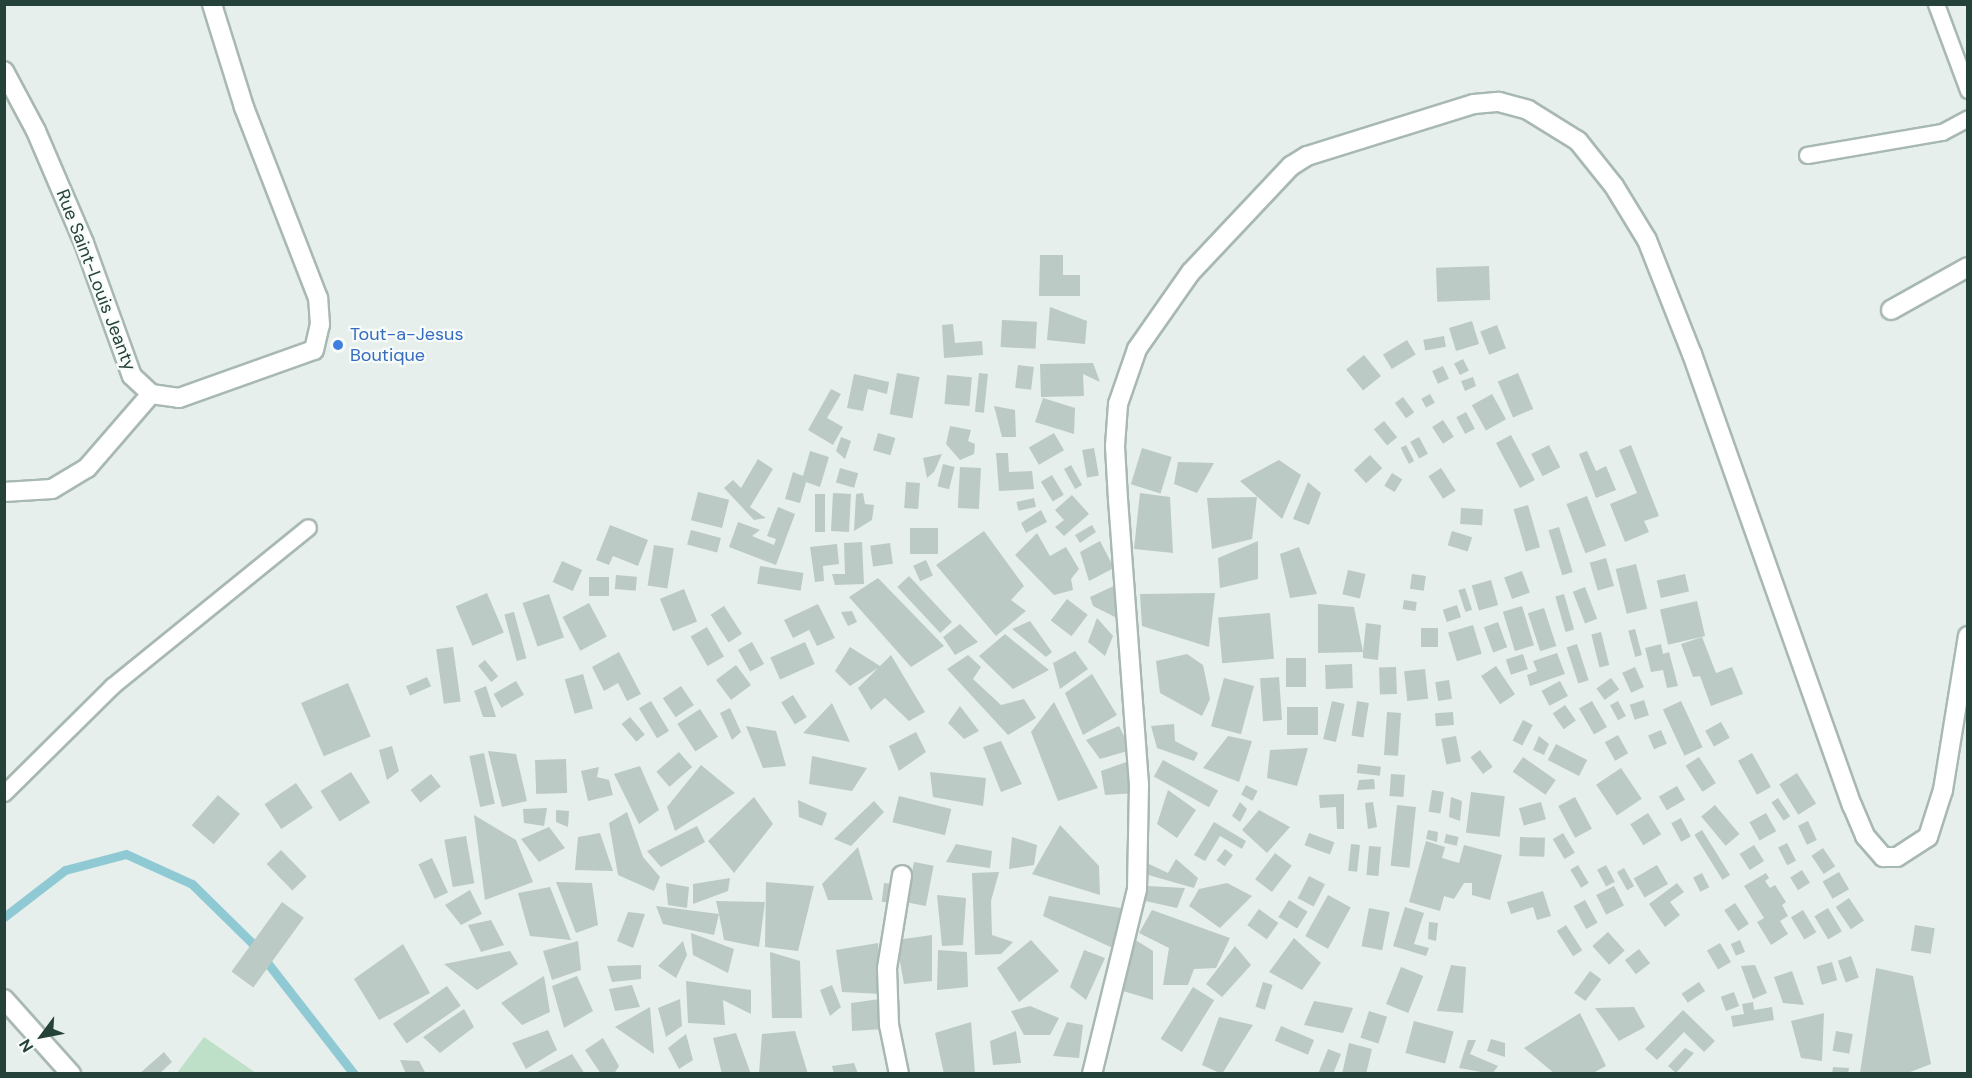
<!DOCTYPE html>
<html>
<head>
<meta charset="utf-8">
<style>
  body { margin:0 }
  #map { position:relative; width:1972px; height:1078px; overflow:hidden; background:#e6efeb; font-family:"DM Sans",sans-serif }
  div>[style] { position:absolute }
  .green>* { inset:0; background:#bfe0c8 }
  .stream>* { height:9px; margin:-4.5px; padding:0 4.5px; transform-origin:4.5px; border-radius:4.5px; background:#8ec9d4 }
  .building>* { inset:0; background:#bbcac4; transform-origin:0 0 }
  .roads { filter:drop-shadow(2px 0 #a8b8b2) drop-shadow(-2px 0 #a8b8b2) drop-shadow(0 2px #a8b8b2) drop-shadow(0 -2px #a8b8b2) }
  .service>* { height:15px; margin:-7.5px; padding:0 7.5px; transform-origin:7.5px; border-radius:7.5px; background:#fff }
  .minor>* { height:18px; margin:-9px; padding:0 9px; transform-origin:9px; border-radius:9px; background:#fff }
  .tertiary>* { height:18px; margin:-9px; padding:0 9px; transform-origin:9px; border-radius:9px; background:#fff }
  .dots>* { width:16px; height:16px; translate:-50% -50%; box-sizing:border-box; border:3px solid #f7fbf9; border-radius:50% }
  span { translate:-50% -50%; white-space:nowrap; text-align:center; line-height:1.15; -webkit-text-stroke:4.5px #f7fbf9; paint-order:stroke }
  .street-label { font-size:18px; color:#24423a }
  .shop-label { font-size:18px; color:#366cbe }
  .left { translate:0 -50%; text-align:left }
  .frame { position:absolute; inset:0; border:6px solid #24423a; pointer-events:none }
  .north { position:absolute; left:12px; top:1006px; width:60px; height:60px; -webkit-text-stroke:4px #f7fbf9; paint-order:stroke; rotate:238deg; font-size:16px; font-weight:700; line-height:24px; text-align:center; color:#24423a }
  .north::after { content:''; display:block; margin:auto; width:21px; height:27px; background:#24423a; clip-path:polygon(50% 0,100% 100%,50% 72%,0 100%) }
</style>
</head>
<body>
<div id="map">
  <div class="green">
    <i style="clip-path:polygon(204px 1037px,256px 1073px,177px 1073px)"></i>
  </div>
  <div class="stream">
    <i style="left:4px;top:917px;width:77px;rotate:-37.6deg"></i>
    <i style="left:65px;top:870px;width:63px;rotate:-14.7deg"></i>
    <i style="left:126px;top:854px;width:72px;rotate:24.4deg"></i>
    <i style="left:192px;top:884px;width:84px;rotate:44.5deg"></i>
    <i style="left:252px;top:943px;width:166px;rotate:52.1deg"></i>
  </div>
  <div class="building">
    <i style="clip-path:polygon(1040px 255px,1063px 255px,1063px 275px,1080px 275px,1080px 296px,1039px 296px)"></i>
    <i style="left:1489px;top:266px;width:34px;height:53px;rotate:88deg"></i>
    <i style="clip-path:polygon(1050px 307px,1087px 321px,1085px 344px,1047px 340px)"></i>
    <i style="left:1002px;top:320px;width:35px;height:27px;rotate:3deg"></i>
    <i style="left:1472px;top:321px;width:24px;height:24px;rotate:73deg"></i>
    <i style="clip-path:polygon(953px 324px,955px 343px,982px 341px,983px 355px,944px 358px,942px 325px)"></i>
    <i style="left:1497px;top:325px;width:25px;height:18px;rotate:69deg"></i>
    <i style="left:1444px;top:336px;width:11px;height:21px;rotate:80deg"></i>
    <i style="left:1407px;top:340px;width:17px;height:28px;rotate:59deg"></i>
    <i style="left:1364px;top:355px;width:27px;height:23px;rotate:51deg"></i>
    <i style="left:1463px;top:359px;width:13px;height:10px;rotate:63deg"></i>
    <i style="clip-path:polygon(1093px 363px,1100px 382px,1083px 374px,1084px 396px,1041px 397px,1040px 364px)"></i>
    <i style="left:1018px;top:365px;width:16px;height:23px;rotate:7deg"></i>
    <i style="left:1443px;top:366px;width:14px;height:12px;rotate:65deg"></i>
    <i style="left:897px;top:373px;width:23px;height:42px;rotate:10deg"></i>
    <i style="left:979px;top:373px;width:9px;height:39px;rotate:6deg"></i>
    <i style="left:1518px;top:373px;width:39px;height:22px;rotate:67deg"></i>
    <i style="clip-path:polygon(854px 374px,889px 382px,887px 394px,868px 389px,863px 411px,847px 408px)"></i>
    <i style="left:947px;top:375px;width:25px;height:29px;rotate:5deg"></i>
    <i style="clip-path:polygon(1473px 377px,1476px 386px,1465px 391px,1461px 381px)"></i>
    <i style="clip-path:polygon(831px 389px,841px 394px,827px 418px,843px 427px,833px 445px,808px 430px)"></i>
    <i style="left:1430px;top:394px;width:10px;height:10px;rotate:61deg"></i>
    <i style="left:1492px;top:394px;width:29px;height:23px;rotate:61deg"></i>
    <i style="left:1403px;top:397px;width:19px;height:10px;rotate:54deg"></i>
    <i style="clip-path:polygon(1043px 398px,1075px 408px,1074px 434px,1035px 422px)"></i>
    <i style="clip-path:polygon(994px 406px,1015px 410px,1016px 437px,1002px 437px)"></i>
    <i style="left:1466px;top:412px;width:19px;height:11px;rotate:62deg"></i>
    <i style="left:1443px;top:420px;width:20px;height:13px;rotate:57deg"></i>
    <i style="left:1384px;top:421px;width:21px;height:13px;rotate:51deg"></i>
    <i style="clip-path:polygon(950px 426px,971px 430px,968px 441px,975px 444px,974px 454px,960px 460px,946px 444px)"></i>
    <i style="left:878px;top:433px;width:18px;height:18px;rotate:16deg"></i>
    <i style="left:1054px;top:433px;width:20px;height:29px;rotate:60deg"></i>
    <i style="left:1511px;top:435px;width:51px;height:17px;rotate:62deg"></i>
    <i style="clip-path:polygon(841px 437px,851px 441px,845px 459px,836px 451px)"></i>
    <i style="left:1419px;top:437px;width:19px;height:10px;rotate:62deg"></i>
    <i style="left:1406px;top:445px;width:18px;height:6px;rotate:63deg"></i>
    <i style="left:1549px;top:445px;width:25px;height:20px;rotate:63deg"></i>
    <i style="clip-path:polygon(1631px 445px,1659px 516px,1644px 521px,1649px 532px,1625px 542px,1610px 504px,1637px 493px,1619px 450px)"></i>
    <i style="left:1094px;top:448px;width:28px;height:12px;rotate:80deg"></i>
    <i style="left:1142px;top:448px;width:31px;height:38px;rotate:17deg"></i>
    <i style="clip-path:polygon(810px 451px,829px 457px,820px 487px,806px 482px,800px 503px,785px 499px,793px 472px,803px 476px)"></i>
    <i style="clip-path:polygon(1587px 451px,1596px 471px,1606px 466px,1616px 490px,1596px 498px,1579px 454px)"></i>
    <i style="clip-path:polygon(996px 453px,1008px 453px,1009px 472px,1032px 471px,1034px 489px,999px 491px)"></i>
    <i style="clip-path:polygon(942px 454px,934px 472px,927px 478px,923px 458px)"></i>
    <i style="left:1370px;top:455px;width:18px;height:22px;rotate:47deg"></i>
    <i style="clip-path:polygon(758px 459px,773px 469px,750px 507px,766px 518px,754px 520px,724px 488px,733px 480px,741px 488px)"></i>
    <i style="clip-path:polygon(1279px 460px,1301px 475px,1282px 519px,1240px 481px)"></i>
    <i style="clip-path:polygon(1178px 462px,1214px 463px,1197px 493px,1174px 484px)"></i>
    <i style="left:943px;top:464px;width:12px;height:23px;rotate:14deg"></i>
    <i style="left:1071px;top:465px;width:23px;height:8px;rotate:61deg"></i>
    <i style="left:960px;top:467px;width:21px;height:41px;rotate:3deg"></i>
    <i style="left:840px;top:468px;width:19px;height:15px;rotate:16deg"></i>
    <i style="left:1441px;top:468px;width:27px;height:15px;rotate:57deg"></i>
    <i style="left:1392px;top:473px;width:12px;height:15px;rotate:31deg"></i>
    <i style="left:1052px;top:475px;width:23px;height:13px;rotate:59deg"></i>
    <i style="left:906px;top:482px;width:14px;height:26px;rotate:4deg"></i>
    <i style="clip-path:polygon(1308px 482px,1321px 493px,1309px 525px,1293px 519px)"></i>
    <i style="left:698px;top:492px;width:32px;height:29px;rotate:14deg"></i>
    <i style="left:833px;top:493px;width:18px;height:38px;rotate:3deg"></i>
    <i style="clip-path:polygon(863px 493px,865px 504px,874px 505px,872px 520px,854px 531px,856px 494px)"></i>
    <i style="clip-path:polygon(1140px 493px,1170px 497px,1173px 553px,1134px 549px)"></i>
    <i style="left:815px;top:494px;width:10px;height:38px"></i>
    <i style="clip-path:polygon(1072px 495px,1089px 514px,1064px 536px,1055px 527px,1064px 520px,1055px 510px)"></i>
    <i style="left:1587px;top:496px;width:53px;height:22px;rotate:69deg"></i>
    <i style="clip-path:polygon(1257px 497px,1252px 539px,1212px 549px,1207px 498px)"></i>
    <i style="left:1034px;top:498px;width:9px;height:18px;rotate:77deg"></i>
    <i style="left:1528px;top:505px;width:44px;height:15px;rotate:74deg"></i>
    <i style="clip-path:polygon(778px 507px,795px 514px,776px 565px,729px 547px,738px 522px,760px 530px,752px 536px,774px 545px,776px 539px,767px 536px)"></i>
    <i style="left:1461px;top:508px;width:22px;height:16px;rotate:3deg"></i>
    <i style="clip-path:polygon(1041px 510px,1047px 522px,1026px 533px,1021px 523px)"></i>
    <i style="clip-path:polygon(610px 525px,648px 540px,638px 566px,613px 556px,609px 565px,596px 560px)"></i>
    <i style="clip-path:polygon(1092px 525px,1096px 532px,1080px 543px,1075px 535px)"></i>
    <i style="left:1559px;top:527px;width:47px;height:11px;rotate:73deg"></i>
    <i style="left:910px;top:528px;width:28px;height:26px"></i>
    <i style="left:691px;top:530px;width:31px;height:15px;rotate:15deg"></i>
    <i style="clip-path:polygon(984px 531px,1024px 586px,1011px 600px,1026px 611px,996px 636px,936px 565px)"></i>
    <i style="left:1452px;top:531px;width:21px;height:15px;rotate:17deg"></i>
    <i style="clip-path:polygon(1037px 533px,1050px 556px,1066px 547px,1079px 569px,1071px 579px,1073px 590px,1054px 595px,1015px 555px)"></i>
    <i style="clip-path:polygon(1100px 541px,1114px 568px,1089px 581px,1080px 552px)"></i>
    <i style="clip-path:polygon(1258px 541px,1258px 579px,1220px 588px,1218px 558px)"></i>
    <i style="clip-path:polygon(862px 542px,864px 584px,835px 585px,832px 574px,845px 574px,844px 543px)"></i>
    <i style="left:890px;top:543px;width:21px;height:20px;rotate:82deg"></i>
    <i style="clip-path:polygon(837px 544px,839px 564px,823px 566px,824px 581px,815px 582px,810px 547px)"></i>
    <i style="left:654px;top:545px;width:20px;height:41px;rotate:9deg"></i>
    <i style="clip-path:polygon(1299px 547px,1317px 594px,1290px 598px,1280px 554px)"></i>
    <i style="left:1606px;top:558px;width:29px;height:17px;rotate:74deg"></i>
    <i style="left:926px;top:560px;width:17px;height:14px;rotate:66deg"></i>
    <i style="left:562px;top:561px;width:22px;height:23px;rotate:24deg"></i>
    <i style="left:1636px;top:564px;width:46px;height:21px;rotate:76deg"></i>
    <i style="left:760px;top:566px;width:44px;height:18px;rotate:9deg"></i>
    <i style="left:1348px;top:570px;width:18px;height:25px;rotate:13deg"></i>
    <i style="left:1522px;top:571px;width:23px;height:19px;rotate:70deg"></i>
    <i style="left:1412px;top:574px;width:14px;height:15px;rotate:8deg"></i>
    <i style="left:1685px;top:574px;width:18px;height:29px;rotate:77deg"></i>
    <i style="left:616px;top:575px;width:21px;height:14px;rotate:5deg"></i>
    <i style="left:909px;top:576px;width:63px;height:16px;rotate:47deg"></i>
    <i style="left:609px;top:577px;width:19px;height:20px;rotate:90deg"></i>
    <i style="clip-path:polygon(878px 578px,944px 646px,911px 667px,849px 597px)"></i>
    <i style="left:1491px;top:580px;width:26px;height:20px;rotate:74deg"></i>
    <i style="clip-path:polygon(1118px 584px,1129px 624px,1093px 606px,1090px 597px)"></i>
    <i style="left:1585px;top:587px;width:34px;height:13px;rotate:69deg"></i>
    <i style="left:1465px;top:588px;width:23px;height:7px;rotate:72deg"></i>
    <i style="left:684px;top:589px;width:35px;height:26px;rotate:68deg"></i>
    <i style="left:487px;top:593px;width:43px;height:34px;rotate:67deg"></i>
    <i style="clip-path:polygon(1215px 593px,1209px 647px,1142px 626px,1140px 594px)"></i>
    <i style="left:549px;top:594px;width:46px;height:28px;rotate:71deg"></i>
    <i style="left:1564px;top:594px;width:37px;height:9px;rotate:74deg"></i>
    <i style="left:1067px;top:599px;width:26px;height:27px;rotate:37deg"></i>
    <i style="left:1404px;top:600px;width:13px;height:9px;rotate:9deg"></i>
    <i style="left:1697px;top:601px;width:36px;height:38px;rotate:77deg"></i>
    <i style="left:589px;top:603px;width:38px;height:30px;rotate:62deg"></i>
    <i style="clip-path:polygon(818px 604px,835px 638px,817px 646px,809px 630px,793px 638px,784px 620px)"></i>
    <i style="clip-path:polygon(1318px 604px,1354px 607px,1363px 652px,1366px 623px,1381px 625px,1378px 660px,1363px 658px,1363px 652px,1318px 653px)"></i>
    <i style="left:1457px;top:605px;width:13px;height:15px;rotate:72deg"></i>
    <i style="left:724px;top:606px;width:33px;height:16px;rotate:57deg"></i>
    <i style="left:1522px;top:606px;width:41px;height:20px;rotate:73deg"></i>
    <i style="left:1544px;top:608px;width:40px;height:17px;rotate:72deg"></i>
    <i style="clip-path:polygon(852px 611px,857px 622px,848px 626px,841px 612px)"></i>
    <i style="left:514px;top:612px;width:48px;height:10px;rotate:75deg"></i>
    <i style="left:1270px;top:613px;width:46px;height:52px;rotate:85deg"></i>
    <i style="clip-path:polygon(1097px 618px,1113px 636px,1105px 656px,1088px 642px)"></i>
    <i style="clip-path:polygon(1030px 621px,1052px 652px,1046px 657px,1012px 629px)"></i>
    <i style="left:1498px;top:622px;width:27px;height:15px;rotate:70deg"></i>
    <i style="clip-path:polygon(960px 624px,978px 642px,955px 655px,943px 637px)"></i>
    <i style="left:1473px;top:625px;width:30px;height:26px;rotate:73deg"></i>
    <i style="left:707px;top:627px;width:34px;height:19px;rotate:60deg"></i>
    <i style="left:1421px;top:628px;width:17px;height:19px"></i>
    <i style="left:1635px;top:629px;width:27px;height:7px;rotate:75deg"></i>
    <i style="left:1601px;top:632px;width:34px;height:10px;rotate:76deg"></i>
    <i style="clip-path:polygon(1005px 634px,1049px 670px,1013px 689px,979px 656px)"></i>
    <i style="clip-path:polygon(1702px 637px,1716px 673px,1732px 667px,1743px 694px,1711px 706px,1700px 676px,1693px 677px,1681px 644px)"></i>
    <i style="left:752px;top:642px;width:25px;height:16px;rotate:61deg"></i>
    <i style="left:805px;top:642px;width:24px;height:38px;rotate:66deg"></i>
    <i style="left:1577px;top:644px;width:38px;height:11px;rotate:72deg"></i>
    <i style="clip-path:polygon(1661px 644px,1663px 654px,1669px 652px,1678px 686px,1667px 688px,1663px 670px,1651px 672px,1645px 648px)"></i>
    <i style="left:453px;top:647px;width:55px;height:17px;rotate:82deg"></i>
    <i style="clip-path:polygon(850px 647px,880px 666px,891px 655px,925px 712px,909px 721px,885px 698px,871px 710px,858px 688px,878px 668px,850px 686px,835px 671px)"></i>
    <i style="clip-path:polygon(1075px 651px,1088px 669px,1060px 689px,1053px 663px)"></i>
    <i style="clip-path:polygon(619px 652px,641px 694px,627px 701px,618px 683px,604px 691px,592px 667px)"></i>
    <i style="clip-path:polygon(1557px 653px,1565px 674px,1530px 686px,1527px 675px,1537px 671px,1533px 661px)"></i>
    <i style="clip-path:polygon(1187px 654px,1203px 665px,1210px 699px,1202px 716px,1160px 693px,1156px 661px)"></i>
    <i style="left:1523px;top:654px;width:16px;height:18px;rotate:72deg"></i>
    <i style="clip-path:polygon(968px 655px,981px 667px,973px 679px,1001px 705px,1024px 699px,1036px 718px,1008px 735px,947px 669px)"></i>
    <i style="left:1286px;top:658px;width:20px;height:29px"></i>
    <i style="left:485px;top:660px;width:21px;height:9px;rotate:51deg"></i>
    <i style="left:1352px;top:664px;width:24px;height:27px;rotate:88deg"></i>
    <i style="left:736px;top:665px;width:25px;height:25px;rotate:53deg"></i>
    <i style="left:1496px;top:666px;width:34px;height:18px;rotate:56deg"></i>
    <i style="left:1396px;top:667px;width:27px;height:17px;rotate:88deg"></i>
    <i style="left:1635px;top:667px;width:22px;height:14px;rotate:66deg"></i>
    <i style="left:1425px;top:669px;width:30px;height:21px;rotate:84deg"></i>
    <i style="left:583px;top:674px;width:36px;height:19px;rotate:74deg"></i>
    <i style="clip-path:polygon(1092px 674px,1117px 715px,1083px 735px,1065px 693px)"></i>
    <i style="left:427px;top:677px;width:10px;height:23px;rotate:66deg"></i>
    <i style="left:1279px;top:677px;width:43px;height:19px;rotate:86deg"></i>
    <i style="left:1224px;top:678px;width:31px;height:50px;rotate:15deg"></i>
    <i style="left:1611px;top:678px;width:14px;height:18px;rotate:54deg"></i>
    <i style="left:1449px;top:680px;width:19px;height:14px;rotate:81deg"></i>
    <i style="left:516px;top:681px;width:16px;height:26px;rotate:60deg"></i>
    <i style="left:1560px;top:681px;width:17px;height:21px;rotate:62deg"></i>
    <i style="left:348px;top:683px;width:58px;height:51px;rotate:67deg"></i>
    <i style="clip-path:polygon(486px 686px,496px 717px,483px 717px,476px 696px,474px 691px)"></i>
    <i style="left:681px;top:686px;width:23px;height:22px;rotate:56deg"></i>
    <i style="left:793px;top:695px;width:26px;height:14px;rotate:58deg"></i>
    <i style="left:1644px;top:700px;width:16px;height:15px;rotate:72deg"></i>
    <i style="left:651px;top:701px;width:35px;height:14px;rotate:59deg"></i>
    <i style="left:1332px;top:701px;width:13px;height:39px;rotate:13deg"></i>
    <i style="left:1357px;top:701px;width:12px;height:35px;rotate:9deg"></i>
    <i style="left:1592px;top:701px;width:30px;height:15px;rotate:60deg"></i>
    <i style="left:1618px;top:701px;width:17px;height:9px;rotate:62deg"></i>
    <i style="left:1681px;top:701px;width:51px;height:20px;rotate:65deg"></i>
    <i style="clip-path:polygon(1054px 702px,1098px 788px,1058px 801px,1031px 732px)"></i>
    <i style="clip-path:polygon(832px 703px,850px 742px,803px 733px)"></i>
    <i style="left:1565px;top:705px;width:19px;height:15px;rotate:55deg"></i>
    <i style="clip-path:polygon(960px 706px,979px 731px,964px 739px,948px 723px)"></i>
    <i style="left:1318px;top:707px;width:28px;height:31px;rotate:90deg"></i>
    <i style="clip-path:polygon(730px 708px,741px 732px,732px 740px,720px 713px)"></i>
    <i style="left:700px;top:709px;width:33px;height:27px;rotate:57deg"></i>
    <i style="left:1387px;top:712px;width:14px;height:43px;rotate:4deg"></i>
    <i style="left:1453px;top:712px;width:13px;height:18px;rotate:86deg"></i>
    <i style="left:630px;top:717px;width:23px;height:11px;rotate:50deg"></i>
    <i style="left:1523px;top:720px;width:11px;height:23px;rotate:27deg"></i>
    <i style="left:1721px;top:722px;width:18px;height:18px;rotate:61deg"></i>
    <i style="clip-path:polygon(1174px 724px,1175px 741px,1198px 753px,1194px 761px,1157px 748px,1151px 726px)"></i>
    <i style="clip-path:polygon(746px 726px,776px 731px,786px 766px,763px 768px)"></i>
    <i style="clip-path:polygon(1119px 726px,1131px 750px,1100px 759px,1086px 740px)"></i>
    <i style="left:1661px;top:730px;width:15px;height:14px;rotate:67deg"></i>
    <i style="clip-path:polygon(916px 732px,926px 752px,899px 771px,889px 746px)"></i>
    <i style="left:1618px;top:735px;width:21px;height:15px;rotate:61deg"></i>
    <i style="clip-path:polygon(1228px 736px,1252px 741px,1239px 782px,1203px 768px)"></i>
    <i style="left:1456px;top:736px;width:26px;height:15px;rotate:79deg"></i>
    <i style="clip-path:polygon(1539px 736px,1549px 744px,1544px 755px,1533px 750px)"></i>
    <i style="clip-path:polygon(1001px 741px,1022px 784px,1001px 792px,983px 747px)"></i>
    <i style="left:1556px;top:744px;width:35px;height:18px;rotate:27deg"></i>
    <i style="clip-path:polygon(392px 746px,399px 771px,387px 780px,379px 750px)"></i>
    <i style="clip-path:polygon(1308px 748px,1297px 786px,1267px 778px,1270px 750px)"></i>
    <i style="left:1480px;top:750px;width:21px;height:12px;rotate:53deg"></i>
    <i style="clip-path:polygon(488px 751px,516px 754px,527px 801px,502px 807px)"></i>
    <i style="left:679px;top:752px;width:20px;height:30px;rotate:49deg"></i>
    <i style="left:484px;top:753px;width:52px;height:15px;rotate:78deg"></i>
    <i style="left:1752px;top:753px;width:39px;height:16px;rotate:61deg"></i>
    <i style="clip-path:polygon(812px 756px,867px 768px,852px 791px,809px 784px)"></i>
    <i style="left:1523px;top:757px;width:40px;height:18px;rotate:35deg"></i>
    <i style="left:1699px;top:757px;width:31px;height:16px;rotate:57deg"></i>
    <i style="left:566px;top:759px;width:34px;height:31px;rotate:88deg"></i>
    <i style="clip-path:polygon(1132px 760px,1137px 793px,1105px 795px,1101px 771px)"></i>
    <i style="left:1163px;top:760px;width:63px;height:19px;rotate:29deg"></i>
    <i style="left:1358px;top:764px;width:23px;height:9px;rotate:7deg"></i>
    <i style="clip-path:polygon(701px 765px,735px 793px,675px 831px,667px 807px)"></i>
    <i style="clip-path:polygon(640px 766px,659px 810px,639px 824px,614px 774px)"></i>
    <i style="clip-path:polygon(599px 767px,597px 777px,609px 780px,613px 795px,588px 801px,581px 771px)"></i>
    <i style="left:1621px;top:768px;width:37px;height:30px;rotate:56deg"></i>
    <i style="left:351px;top:772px;width:36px;height:36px;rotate:58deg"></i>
    <i style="clip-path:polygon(930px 772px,986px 778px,983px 806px,933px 797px)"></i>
    <i style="left:1797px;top:773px;width:36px;height:21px;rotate:58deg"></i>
    <i style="left:431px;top:774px;width:16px;height:26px;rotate:52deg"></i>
    <i style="left:1391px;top:774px;width:14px;height:22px;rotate:4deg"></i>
    <i style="clip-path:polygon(1374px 779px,1375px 789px,1357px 790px,1359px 780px)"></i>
    <i style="left:296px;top:783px;width:30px;height:38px;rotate:56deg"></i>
    <i style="left:1246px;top:785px;width:13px;height:11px;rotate:27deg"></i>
    <i style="left:1677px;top:786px;width:16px;height:21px;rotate:60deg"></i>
    <i style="clip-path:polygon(1168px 790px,1196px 810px,1177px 838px,1157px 824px)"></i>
    <i style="left:1432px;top:790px;width:12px;height:22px;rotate:9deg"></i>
    <i style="left:1471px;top:792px;width:34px;height:41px;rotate:7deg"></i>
    <i style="clip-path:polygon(1344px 794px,1344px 829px,1337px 829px,1336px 807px,1320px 808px,1319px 795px)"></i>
    <i style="left:218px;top:795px;width:29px;height:40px;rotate:41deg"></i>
    <i style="left:899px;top:796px;width:54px;height:27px;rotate:14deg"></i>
    <i style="clip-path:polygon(754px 797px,773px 824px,734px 873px,708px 841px)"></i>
    <i style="clip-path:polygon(1451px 797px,1462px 801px,1460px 821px,1449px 817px)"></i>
    <i style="left:1575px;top:797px;width:36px;height:19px;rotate:62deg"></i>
    <i style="left:1778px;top:798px;width:22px;height:8px;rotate:56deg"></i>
    <i style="clip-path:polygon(798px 800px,827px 813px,822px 826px,799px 817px)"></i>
    <i style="clip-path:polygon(874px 801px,884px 812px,851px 846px,834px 839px)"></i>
    <i style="clip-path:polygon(1240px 802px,1247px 809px,1240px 822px,1232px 816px)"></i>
    <i style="clip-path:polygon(1373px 802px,1377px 827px,1368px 829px,1365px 803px)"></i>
    <i style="left:1541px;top:802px;width:18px;height:23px;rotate:74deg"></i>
    <i style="left:1397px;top:805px;width:19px;height:61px;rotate:6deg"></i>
    <i style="left:1715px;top:805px;width:38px;height:18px;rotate:50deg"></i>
    <i style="clip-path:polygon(547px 808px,544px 826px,524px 823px,523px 809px)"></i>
    <i style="clip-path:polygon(556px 810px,569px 811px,568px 827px,556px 822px)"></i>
    <i style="clip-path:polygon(1259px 810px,1290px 827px,1267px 853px,1242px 830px)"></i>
    <i style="clip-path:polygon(627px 812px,643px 857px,660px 877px,654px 891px,618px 875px,609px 823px)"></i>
    <i style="left:1648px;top:813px;width:25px;height:21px;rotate:58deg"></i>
    <i style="left:1766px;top:813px;width:21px;height:19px;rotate:61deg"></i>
    <i style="clip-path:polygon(474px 815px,516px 840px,533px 882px,485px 900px)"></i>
    <i style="left:1681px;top:818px;width:21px;height:11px;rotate:62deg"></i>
    <i style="left:1808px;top:821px;width:21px;height:11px;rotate:65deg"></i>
    <i style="clip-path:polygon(1214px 822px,1246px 841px,1242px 849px,1220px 836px,1205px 861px,1194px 855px)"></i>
    <i style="clip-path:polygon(1060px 825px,1099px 866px,1100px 895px,1032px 874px)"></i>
    <i style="clip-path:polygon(697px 826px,705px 842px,661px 867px,647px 851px)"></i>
    <i style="clip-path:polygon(549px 827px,565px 848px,539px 862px,521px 839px)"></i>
    <i style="clip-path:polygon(1428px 830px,1438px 832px,1437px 842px,1426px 839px)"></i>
    <i style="left:1702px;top:830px;width:53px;height:9px;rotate:58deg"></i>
    <i style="clip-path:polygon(600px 833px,613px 871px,575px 870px,578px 837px)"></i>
    <i style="left:1309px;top:833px;width:27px;height:13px;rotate:20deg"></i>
    <i style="left:1563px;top:833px;width:23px;height:12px;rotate:59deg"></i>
    <i style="left:1446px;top:834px;width:13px;height:9px;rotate:13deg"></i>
    <i style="left:466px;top:836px;width:48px;height:22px;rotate:80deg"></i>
    <i style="clip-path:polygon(1012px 837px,1037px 845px,1034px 865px,1009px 869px)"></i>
    <i style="left:1520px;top:837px;width:25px;height:19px;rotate:2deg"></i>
    <i style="clip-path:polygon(1426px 841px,1445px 847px,1442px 858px,1459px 863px,1464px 845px,1502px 855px,1490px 900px,1472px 895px,1472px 883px,1464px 883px,1454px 899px,1444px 896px,1440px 911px,1409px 902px)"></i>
    <i style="left:1787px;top:843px;width:20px;height:10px;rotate:63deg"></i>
    <i style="clip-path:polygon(956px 844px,992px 851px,990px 868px,946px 862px)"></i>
    <i style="left:1351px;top:844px;width:9px;height:27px;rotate:6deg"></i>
    <i style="left:1754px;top:845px;width:19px;height:17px;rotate:58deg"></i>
    <i style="left:1369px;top:846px;width:12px;height:29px;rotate:5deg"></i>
    <i style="clip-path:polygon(858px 847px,873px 900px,828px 900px,822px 884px)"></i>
    <i style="left:1823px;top:848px;width:22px;height:14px;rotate:56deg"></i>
    <i style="left:1225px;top:849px;width:10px;height:14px;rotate:37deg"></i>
    <i style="left:281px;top:850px;width:37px;height:20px;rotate:46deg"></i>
    <i style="left:1275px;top:853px;width:21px;height:33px;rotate:37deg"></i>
    <i style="left:432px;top:858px;width:38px;height:15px;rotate:65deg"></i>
    <i style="clip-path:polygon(1176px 859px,1198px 878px,1194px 888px,1145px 874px,1147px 863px,1168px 873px)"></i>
    <i style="left:914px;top:862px;width:20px;height:41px;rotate:11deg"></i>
    <i style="left:1578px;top:865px;width:21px;height:9px;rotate:59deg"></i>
    <i style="left:1606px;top:865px;width:19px;height:10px;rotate:62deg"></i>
    <i style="left:1657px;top:865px;width:22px;height:27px;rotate:60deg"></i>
    <i style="left:1624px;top:868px;width:21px;height:8px;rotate:61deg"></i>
    <i style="left:1802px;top:870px;width:15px;height:14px;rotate:58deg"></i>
    <i style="clip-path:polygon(999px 872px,991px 901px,992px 935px,1013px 942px,1001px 954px,975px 955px,972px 873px)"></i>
    <i style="left:1839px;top:872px;width:20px;height:19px;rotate:60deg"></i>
    <i style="left:1702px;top:873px;width:16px;height:10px;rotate:63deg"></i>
    <i style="clip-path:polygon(1766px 873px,1769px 878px,1765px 881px,1770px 888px,1775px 885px,1786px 902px,1782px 905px,1788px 916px,1780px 921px,1788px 934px,1771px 945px,1757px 922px,1764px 918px,1744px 886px)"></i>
    <i style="left:1309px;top:876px;width:18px;height:25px;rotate:27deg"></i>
    <i style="clip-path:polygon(730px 878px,728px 891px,693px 904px,693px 884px)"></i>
    <i style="clip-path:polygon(556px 882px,592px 883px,598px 925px,576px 933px)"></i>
    <i style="clip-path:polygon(766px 882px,814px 886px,798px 951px,765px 947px)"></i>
    <i style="clip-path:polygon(666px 883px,689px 887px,687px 908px,668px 905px)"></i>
    <i style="left:884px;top:883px;width:17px;height:19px;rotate:7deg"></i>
    <i style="clip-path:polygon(1227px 883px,1252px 896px,1220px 928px,1189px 906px,1199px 889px)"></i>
    <i style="clip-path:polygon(1677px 883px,1684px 892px,1670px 902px,1680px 915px,1665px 927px,1649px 904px)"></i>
    <i style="clip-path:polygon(1148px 886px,1185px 888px,1177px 908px,1141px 900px)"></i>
    <i style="left:1614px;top:886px;width:22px;height:20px;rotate:63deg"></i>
    <i style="clip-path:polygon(550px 887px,571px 940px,530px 936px,518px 893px)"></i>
    <i style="clip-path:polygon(470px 890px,482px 914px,461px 925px,445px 905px)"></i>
    <i style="clip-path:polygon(1543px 891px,1551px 916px,1537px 920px,1533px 907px,1511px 914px,1507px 902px)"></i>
    <i style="clip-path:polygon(937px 895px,966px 898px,963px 945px,942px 946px)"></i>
    <i style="left:1328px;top:895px;width:26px;height:47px;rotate:29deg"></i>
    <i style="clip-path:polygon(1049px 896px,1126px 909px,1115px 949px,1043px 916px)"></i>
    <i style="left:1849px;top:898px;width:27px;height:16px;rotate:56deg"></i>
    <i style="left:1289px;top:900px;width:22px;height:20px;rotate:32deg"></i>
    <i style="left:1585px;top:900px;width:26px;height:13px;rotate:61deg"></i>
    <i style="clip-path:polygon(716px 901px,765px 902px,759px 947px,724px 940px,719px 914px,714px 935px,663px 924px,656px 906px,719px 914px)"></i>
    <i style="left:282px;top:902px;width:27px;height:86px;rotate:36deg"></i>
    <i style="left:1735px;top:903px;width:25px;height:13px;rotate:56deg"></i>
    <i style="clip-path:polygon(1405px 907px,1424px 913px,1414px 944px,1429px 948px,1426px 956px,1393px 946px)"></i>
    <i style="left:1369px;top:908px;width:21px;height:39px;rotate:11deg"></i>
    <i style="left:1828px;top:908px;width:27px;height:16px;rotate:59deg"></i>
    <i style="left:1259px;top:909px;width:24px;height:20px;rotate:36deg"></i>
    <i style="clip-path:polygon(1152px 910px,1230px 938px,1216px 968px,1194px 969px,1188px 985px,1163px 985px,1169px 948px,1139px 933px)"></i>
    <i style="left:1803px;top:910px;width:26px;height:14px;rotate:59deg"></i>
    <i style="clip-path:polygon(628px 912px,645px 914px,633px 948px,617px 941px)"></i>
    <i style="clip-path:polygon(491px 920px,504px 945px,481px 952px,468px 925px)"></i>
    <i style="clip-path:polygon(1429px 922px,1438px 923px,1436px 941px,1428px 939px)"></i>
    <i style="left:1566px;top:925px;width:30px;height:11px;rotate:57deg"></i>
    <i style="left:1915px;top:925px;width:20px;height:26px;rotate:9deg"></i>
    <i style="left:1608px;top:932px;width:25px;height:21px;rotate:48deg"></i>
    <i style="clip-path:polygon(691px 933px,734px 949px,728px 973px,693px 955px)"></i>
    <i style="clip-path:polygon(932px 935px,932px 981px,904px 984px,896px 940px)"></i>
    <i style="clip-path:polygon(1294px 938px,1321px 963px,1302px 990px,1269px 972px)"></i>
    <i style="clip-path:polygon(1134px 939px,1153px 951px,1153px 1000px,1123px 991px)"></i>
    <i style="clip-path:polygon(1031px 940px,1059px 971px,1019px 1002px,997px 968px)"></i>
    <i style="left:1740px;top:940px;width:13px;height:10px;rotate:67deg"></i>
    <i style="clip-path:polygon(578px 941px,581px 970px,552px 980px,543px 951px)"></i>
    <i style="clip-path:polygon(683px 941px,687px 955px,676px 978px,658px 966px)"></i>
    <i style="clip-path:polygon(878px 943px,882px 994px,842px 992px,836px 950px)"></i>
    <i style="left:1720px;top:943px;width:22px;height:15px;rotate:60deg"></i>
    <i style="clip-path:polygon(403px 944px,430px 993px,379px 1020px,354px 979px)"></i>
    <i style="clip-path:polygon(1235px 946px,1251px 965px,1222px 997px,1206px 984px)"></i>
    <i style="left:1639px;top:949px;width:18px;height:18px;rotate:52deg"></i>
    <i style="clip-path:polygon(938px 950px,967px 952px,968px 987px,937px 990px)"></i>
    <i style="clip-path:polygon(1084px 950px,1105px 958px,1086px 1000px,1070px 987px)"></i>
    <i style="clip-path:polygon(510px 951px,518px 964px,477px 990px,444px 964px)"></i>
    <i style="clip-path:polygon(770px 952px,800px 961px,802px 1018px,772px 1018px)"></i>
    <i style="left:1851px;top:956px;width:23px;height:14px;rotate:70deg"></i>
    <i style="left:1832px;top:962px;width:19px;height:16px;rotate:74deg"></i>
    <i style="clip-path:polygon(641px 965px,641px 979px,612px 982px,607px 966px)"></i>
    <i style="clip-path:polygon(1451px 965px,1466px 967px,1463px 1013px,1437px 1011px)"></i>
    <i style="clip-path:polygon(1755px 965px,1767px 993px,1753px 999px,1741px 966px)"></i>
    <i style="left:1401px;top:967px;width:24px;height:40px;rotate:22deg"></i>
    <i style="clip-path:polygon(1876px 968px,1913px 976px,1931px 1064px,1905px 1074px,1860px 1073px)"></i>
    <i style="left:1590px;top:971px;width:14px;height:27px;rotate:36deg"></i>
    <i style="clip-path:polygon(1792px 971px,1804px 1005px,1783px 1003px,1774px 977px)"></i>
    <i style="clip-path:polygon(544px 976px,550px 1012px,522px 1025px,501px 1003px)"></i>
    <i style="clip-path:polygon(577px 976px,593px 1011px,564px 1028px,552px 986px)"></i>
    <i style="clip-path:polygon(686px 981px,751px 990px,751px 1014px,723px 1000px,725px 1025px,688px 1023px)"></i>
    <i style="left:1263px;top:982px;width:10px;height:26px;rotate:17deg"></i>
    <i style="left:1699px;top:982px;width:11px;height:21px;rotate:56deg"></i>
    <i style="clip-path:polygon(632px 985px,640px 1007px,615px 1011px,609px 989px)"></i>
    <i style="clip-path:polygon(832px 985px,841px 1007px,830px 1016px,820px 990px)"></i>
    <i style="left:447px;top:986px;width:24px;height:66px;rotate:55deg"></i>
    <i style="left:1193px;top:987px;width:25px;height:61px;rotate:32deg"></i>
    <i style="left:1734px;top:992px;width:15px;height:14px;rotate:70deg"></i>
    <i style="clip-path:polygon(887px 998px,884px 1029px,852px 1031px,851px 1003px)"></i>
    <i style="clip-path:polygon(680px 999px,682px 1026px,666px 1037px,658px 1008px)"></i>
    <i style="clip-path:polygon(1314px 1001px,1353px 1008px,1343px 1033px,1304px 1025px)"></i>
    <i style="clip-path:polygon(1753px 1002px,1754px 1010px,1772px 1007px,1774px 1020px,1733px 1027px,1731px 1016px,1744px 1014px,1742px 1004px)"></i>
    <i style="clip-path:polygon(1030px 1006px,1059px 1018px,1050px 1035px,1024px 1035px,1011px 1011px)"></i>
    <i style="clip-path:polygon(650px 1007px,654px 1054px,615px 1027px)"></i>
    <i style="clip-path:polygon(1634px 1007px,1645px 1027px,1619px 1041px,1595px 1008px)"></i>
    <i style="clip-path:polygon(464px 1009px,474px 1027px,440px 1053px,423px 1037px)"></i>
    <i style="clip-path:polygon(1683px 1010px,1715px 1041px,1704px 1052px,1684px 1032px,1657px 1060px,1645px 1049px)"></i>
    <i style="left:1369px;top:1011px;width:19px;height:28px;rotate:18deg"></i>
    <i style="clip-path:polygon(1580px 1013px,1606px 1066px,1591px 1074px,1555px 1074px,1524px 1048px)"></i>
    <i style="clip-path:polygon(1824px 1013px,1822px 1061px,1801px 1058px,1791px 1021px)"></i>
    <i style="clip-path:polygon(1219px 1017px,1253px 1025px,1222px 1074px,1202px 1065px)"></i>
    <i style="left:1414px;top:1021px;width:41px;height:33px;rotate:15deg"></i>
    <i style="clip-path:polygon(971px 1022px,975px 1074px,944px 1074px,935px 1033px)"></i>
    <i style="clip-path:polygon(1067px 1022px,1083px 1025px,1079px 1058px,1053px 1056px)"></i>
    <i style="left:1281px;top:1026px;width:36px;height:16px;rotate:23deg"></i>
    <i style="clip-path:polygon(548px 1030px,557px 1050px,526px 1069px,512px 1043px)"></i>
    <i style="clip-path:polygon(795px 1031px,808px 1074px,759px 1074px,762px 1034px)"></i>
    <i style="clip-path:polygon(1016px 1031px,1021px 1063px,993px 1065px,990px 1041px)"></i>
    <i style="left:1836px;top:1031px;width:17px;height:20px;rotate:10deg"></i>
    <i style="clip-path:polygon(736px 1033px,751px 1074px,722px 1074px,713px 1038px)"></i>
    <i style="clip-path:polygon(686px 1034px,693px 1060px,679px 1069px,668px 1048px)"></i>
    <i style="clip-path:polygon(603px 1038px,619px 1066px,614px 1074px,601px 1074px,585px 1050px)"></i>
    <i style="clip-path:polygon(1491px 1039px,1505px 1043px,1505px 1057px,1487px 1051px)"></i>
    <i style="clip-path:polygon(1468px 1040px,1476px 1040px,1470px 1054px,1498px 1066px,1492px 1074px,1459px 1068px)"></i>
    <i style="clip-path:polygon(1349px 1043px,1372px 1049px,1366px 1074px,1342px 1074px)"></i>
    <i style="clip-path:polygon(1685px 1048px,1694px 1053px,1676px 1073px,1668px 1066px)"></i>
    <i style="clip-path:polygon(1328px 1049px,1341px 1054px,1333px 1074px,1318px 1074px)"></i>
    <i style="clip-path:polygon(164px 1052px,172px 1062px,159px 1074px,139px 1074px)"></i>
    <i style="clip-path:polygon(572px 1054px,585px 1074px,534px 1074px)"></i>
    <i style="clip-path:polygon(400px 1060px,419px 1061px,426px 1074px,406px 1074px)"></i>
    <i style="clip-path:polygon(854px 1063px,858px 1074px,834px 1074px,832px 1066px)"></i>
    <i style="clip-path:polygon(1833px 1067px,1849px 1068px,1848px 1074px,1832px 1074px)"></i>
  </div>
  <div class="roads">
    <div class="service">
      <i style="left:1936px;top:4px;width:92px;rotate:69.6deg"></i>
      <i style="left:1807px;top:155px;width:137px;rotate:-9.7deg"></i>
      <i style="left:1942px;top:132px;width:30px;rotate:-28deg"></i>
      <i style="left:4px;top:793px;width:152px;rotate:-44.7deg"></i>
      <i style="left:112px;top:686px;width:252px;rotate:-39deg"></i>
    </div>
    <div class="minor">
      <i style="left:1891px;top:310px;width:88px;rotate:-29.2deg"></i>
      <i style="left:4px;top:492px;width:48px;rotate:-3.6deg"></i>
      <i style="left:52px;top:489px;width:41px;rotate:-31deg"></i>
      <i style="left:87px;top:468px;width:98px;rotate:-49.1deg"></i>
      <i style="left:899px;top:1074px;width:50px;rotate:-101.5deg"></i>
      <i style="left:889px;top:1025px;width:57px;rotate:-92deg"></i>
      <i style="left:887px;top:968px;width:94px;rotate:-80.8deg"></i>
      <i style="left:1092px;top:1074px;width:190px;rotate:-76.3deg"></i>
      <i style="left:1137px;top:889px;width:104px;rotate:-88.9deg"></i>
      <i style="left:1139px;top:785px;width:286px;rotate:-94.2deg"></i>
      <i style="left:1118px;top:500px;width:54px;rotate:-93.2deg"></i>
      <i style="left:1115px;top:446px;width:42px;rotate:-85.9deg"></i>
      <i style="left:1118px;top:404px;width:58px;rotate:-70.9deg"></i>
      <i style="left:1137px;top:349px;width:94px;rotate:-55deg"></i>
      <i style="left:1191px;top:272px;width:146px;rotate:-46.7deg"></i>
      <i style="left:1291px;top:166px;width:19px;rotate:-32deg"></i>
      <i style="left:1307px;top:156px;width:175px;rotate:-17.3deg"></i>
      <i style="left:1474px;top:104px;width:25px;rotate:-5deg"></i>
      <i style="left:1499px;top:102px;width:30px;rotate:15deg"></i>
      <i style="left:1528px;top:110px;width:59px;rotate:31.8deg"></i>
      <i style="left:1578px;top:141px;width:58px;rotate:51.3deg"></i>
      <i style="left:1614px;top:186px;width:63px;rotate:58.6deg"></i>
      <i style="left:1647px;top:240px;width:123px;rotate:68.5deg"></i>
      <i style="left:1692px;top:354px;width:479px;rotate:70.5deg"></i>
      <i style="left:1852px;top:805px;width:34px;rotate:67deg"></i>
      <i style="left:1865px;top:836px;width:28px;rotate:49deg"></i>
      <i style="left:1883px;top:857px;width:14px"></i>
      <i style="left:1897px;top:857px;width:37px;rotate:-33deg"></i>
      <i style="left:1928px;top:837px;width:49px;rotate:-72.3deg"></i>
      <i style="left:1943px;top:790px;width:156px;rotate:-80.8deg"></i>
    </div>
    <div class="tertiary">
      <i style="left:4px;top:71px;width:68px;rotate:61.9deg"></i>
      <i style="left:36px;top:131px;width:122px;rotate:66.8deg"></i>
      <i style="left:84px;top:243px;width:141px;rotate:70.2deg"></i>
      <i style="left:132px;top:376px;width:26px;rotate:43deg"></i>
      <i style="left:151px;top:394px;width:28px;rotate:8deg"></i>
      <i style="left:179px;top:398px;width:143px;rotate:-19.6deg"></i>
      <i style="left:314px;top:350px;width:26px;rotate:-77deg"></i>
      <i style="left:320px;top:325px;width:27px;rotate:-94deg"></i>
      <i style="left:318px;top:298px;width:205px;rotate:-111.2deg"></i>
      <i style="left:244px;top:107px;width:108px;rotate:-107.3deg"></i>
      <i style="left:4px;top:999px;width:101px;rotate:48.2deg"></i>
    </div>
  </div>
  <div class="dots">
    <i style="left:338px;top:345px;background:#3f7fe0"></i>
  </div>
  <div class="street-label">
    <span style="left:96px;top:280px;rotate:69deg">Rue Saint-Louis Jeanty</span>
  </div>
  <div class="shop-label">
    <span class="left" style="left:350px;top:345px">Tout-a-Jesus<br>Boutique</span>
  </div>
  <div class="frame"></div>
  <div class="north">N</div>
</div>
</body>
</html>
